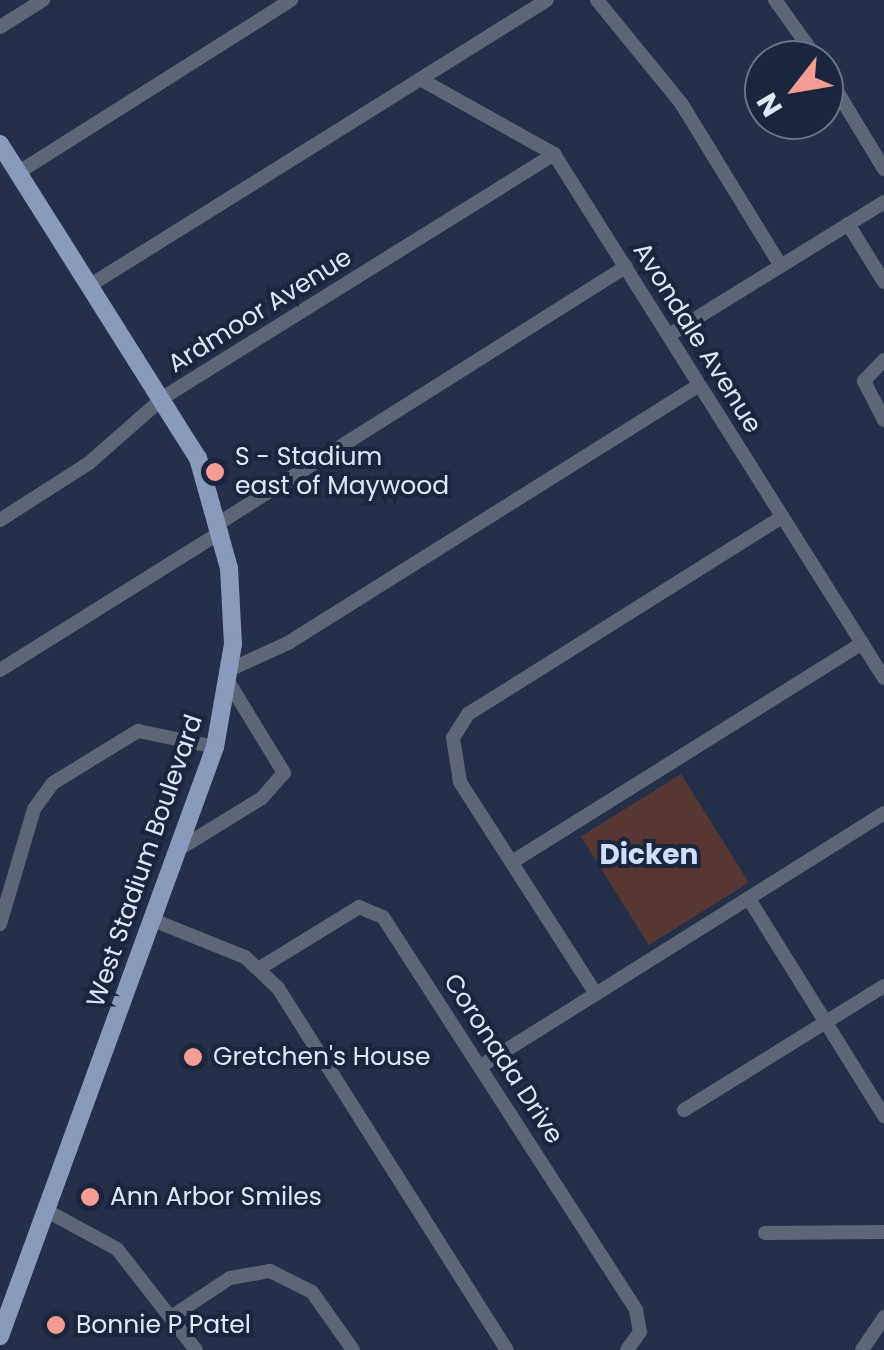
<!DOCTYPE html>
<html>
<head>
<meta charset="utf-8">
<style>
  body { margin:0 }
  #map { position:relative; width:884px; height:1350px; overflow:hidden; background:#252f47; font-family:Poppins,sans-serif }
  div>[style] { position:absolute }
  .green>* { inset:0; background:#573734; transform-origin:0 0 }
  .minor>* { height:14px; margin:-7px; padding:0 7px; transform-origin:7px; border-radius:7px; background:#5d6577 }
  .major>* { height:18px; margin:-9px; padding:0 9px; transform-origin:9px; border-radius:9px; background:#899abd }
  .dots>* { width:28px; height:28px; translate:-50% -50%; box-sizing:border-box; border:5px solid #1b253c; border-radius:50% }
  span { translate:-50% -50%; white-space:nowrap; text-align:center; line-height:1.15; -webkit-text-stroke:8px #1b253c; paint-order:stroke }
  .street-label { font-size:25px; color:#e0e8f7 }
  .poi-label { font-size:25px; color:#e0e8f7 }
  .left { translate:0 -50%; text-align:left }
  .neighbourhood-label { font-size:28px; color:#d0defc; font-weight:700 }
  .north { position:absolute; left:744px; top:40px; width:100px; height:100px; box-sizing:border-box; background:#1b253c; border:2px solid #6a7387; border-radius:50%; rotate:239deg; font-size:28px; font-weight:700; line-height:40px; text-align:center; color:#e0e8f7 }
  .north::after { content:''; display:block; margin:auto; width:35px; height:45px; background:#f59c93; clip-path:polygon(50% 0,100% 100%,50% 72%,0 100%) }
</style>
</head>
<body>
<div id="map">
  <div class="green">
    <i style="left:681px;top:774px;width:128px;height:118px;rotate:58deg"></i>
  </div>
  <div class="minor">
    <i style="left:597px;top:0;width:133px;rotate:50.8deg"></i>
    <i style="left:681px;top:103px;width:191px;rotate:58.5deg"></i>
    <i style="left:775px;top:0;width:74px;rotate:54.4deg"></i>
    <i style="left:0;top:27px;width:51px;rotate:-32.1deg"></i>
    <i style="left:824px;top:70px;width:116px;rotate:58.8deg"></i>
    <i style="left:420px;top:79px;width:154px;rotate:29.2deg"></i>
    <i style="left:554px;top:154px;width:619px;rotate:57.8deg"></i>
    <i style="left:19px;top:172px;width:322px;rotate:-32.3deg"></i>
    <i style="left:848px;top:224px;width:68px;rotate:58.2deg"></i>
    <i style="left:92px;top:284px;width:536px;rotate:-31.97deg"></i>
    <i style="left:669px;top:335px;width:253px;rotate:-31.7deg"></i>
    <i style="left:884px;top:360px;width:29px;rotate:134deg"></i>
    <i style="left:864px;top:381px;width:44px;rotate:62.9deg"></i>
    <i style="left:0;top:520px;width:106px;rotate:-32.6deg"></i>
    <i style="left:89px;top:463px;width:100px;rotate:-41.3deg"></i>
    <i style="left:164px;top:397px;width:460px;rotate:-31.9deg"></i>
    <i style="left:219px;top:523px;width:481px;rotate:-32.2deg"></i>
    <i style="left:231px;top:669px;width:63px;rotate:-24.5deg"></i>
    <i style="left:288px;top:643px;width:485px;rotate:-32.1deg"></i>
    <i style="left:0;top:670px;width:261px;rotate:-32deg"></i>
    <i style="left:179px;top:849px;width:97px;rotate:-31.6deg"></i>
    <i style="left:262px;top:798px;width:33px;rotate:-49deg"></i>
    <i style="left:284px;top:773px;width:105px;rotate:-121.4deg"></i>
    <i style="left:512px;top:862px;width:413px;rotate:-32deg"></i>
    <i style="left:749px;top:899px;width:256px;rotate:58.1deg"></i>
    <i style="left:153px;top:920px;width:99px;rotate:21.9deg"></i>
    <i style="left:245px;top:957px;width:45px;rotate:43.2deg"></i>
    <i style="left:278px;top:988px;width:428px;rotate:57.7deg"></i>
    <i style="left:0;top:924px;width:120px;rotate:-73.5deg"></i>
    <i style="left:34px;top:809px;width:32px;rotate:-54deg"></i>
    <i style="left:53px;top:783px;width:100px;rotate:-31.5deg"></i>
    <i style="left:138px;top:731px;width:79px;rotate:11.7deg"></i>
    <i style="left:260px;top:968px;width:116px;rotate:-31.6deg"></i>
    <i style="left:359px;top:907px;width:26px;rotate:23deg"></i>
    <i style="left:383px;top:917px;width:467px;rotate:57.2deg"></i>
    <i style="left:636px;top:1310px;width:22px;rotate:80deg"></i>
    <i style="left:640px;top:1332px;width:22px;rotate:126deg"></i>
    <i style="left:596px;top:994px;width:252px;rotate:-122.7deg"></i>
    <i style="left:460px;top:782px;width:45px;rotate:-99deg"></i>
    <i style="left:453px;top:738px;width:28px;rotate:-58deg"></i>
    <i style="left:468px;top:714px;width:371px;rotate:-32.1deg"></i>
    <i style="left:481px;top:1066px;width:476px;rotate:-32.1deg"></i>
    <i style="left:684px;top:1110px;width:235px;rotate:-31.8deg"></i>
    <i style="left:47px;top:1211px;width:80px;rotate:28.5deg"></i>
    <i style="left:117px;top:1249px;width:128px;rotate:52deg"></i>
    <i style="left:765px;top:1233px;width:119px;rotate:-0.5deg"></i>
    <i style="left:174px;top:1315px;width:67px;rotate:-33.5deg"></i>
    <i style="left:230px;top:1278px;width:41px;rotate:-9.9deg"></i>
    <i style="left:270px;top:1271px;width:47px;rotate:26.6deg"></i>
    <i style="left:312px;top:1292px;width:71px;rotate:54.7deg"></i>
    <i style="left:862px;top:1350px;width:40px;rotate:-56deg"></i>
  </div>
  <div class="major">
    <i style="left:0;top:144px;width:371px;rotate:57.8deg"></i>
    <i style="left:198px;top:458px;width:114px;rotate:74.3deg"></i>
    <i style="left:229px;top:568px;width:76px;rotate:87deg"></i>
    <i style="left:233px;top:644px;width:105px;rotate:99.9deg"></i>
    <i style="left:215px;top:747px;width:627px;rotate:110.05deg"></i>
  </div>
  <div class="dots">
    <i style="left:215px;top:472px;background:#f59c93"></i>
    <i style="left:193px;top:1057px;background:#f59c93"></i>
    <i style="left:90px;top:1197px;background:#f59c93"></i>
    <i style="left:56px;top:1325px;background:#f59c93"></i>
  </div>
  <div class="street-label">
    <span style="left:260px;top:311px;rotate:-32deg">Ardmoor Avenue</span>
    <span style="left:697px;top:338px;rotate:58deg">Avondale Avenue</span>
    <span style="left:145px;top:861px;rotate:-71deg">West Stadium Boulevard</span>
    <span style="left:503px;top:1059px;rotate:57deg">Coronada Drive</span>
  </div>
  <div class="poi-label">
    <span class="left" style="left:235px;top:472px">S - Stadium<br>east of Maywood</span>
    <span class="left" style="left:213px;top:1057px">Gretchen's House</span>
    <span class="left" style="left:110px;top:1197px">Ann Arbor Smiles</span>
    <span class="left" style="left:76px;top:1325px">Bonnie P Patel</span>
  </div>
  <div class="neighbourhood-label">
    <span style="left:649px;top:855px">Dicken</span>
  </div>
  <div class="north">N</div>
</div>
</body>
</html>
